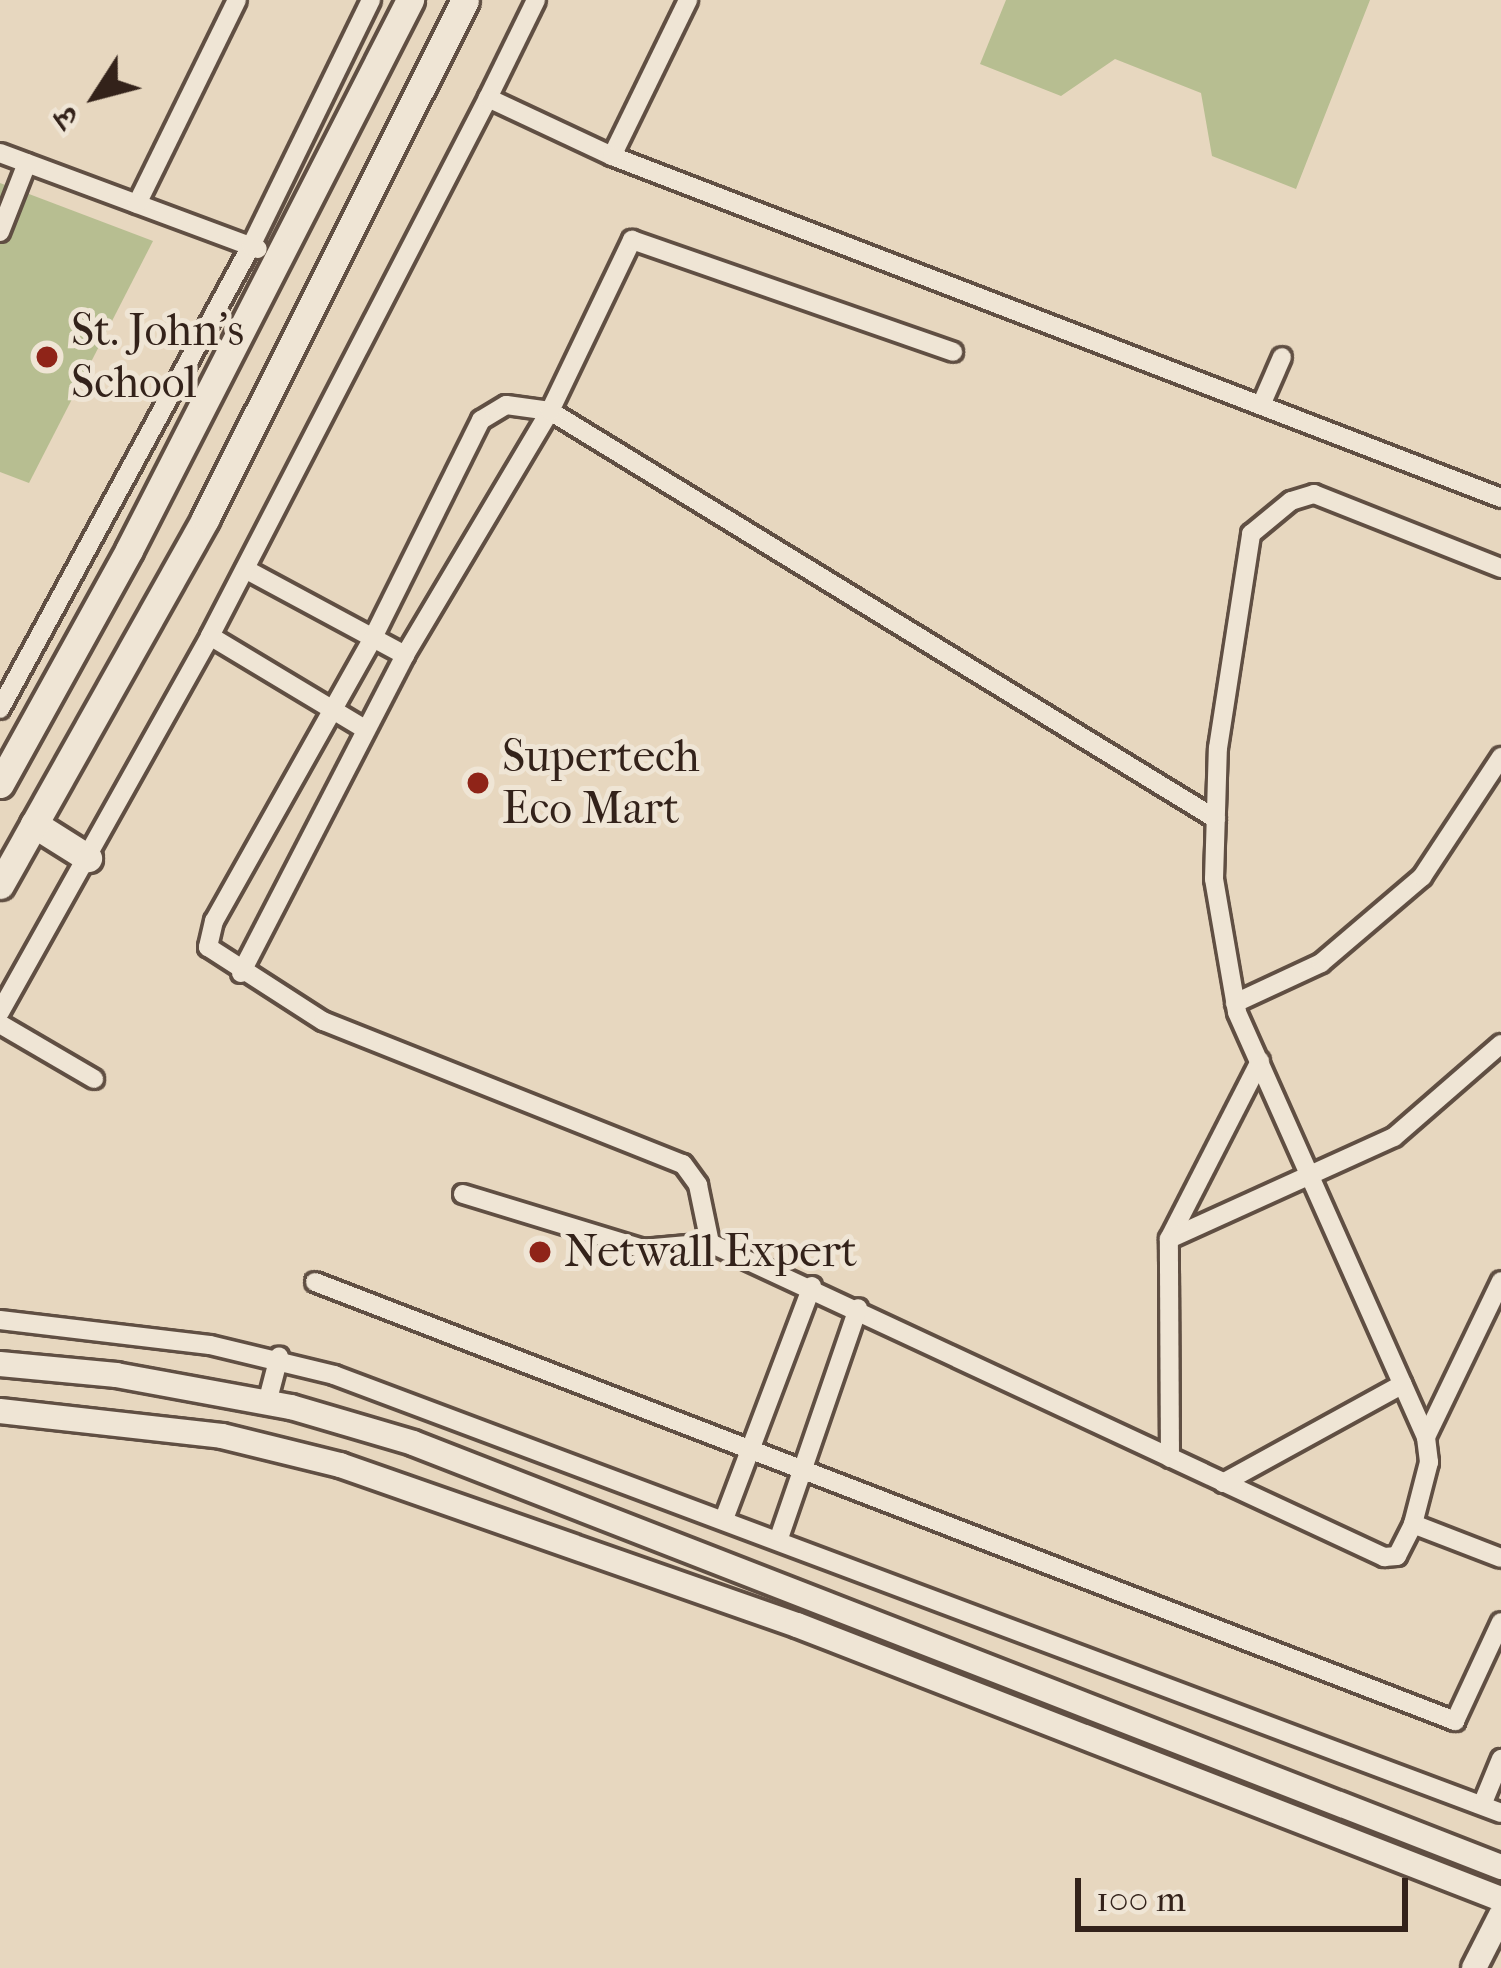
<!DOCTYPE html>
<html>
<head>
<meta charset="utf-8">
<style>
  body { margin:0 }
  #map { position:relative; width:1501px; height:1968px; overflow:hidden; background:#e7d7bf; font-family:"IM FELL French Canon","Noto Serif Devanagari",serif }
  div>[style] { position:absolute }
  .green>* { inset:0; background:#b7be91 }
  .roads { filter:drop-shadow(3px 0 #604f43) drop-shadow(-3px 0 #604f43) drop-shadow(0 3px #604f43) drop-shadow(0 -3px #604f43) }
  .minor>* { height:18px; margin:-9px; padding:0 9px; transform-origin:9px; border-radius:9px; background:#efe5d5 }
  .tertiary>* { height:24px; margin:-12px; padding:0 12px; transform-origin:12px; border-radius:12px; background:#efe5d5 }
  .secondary>* { height:27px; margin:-13.5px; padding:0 13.5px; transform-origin:13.5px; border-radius:13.5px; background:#efe5d5 }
  .dots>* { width:33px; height:33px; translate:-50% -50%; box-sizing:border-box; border:6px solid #efe5d5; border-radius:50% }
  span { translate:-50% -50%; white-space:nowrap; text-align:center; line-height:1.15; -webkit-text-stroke:10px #efe5d5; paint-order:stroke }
  .poi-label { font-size:45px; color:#33221a }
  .left { translate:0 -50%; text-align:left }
  .north { position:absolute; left:36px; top:36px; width:120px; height:120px; -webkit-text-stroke:9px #efe5d5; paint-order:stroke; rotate:234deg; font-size:33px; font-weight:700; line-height:48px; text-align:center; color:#33221a }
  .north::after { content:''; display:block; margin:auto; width:42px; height:54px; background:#33221a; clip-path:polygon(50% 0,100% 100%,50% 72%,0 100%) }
  .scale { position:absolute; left:1075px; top:1878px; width:333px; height:54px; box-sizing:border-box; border:6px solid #33221a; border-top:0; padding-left:15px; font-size:36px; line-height:42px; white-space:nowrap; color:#33221a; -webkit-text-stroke:9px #efe5d5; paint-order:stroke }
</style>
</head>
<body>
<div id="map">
  <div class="green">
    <i style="clip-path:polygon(1006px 0,1370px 0,1296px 189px,1212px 156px,1201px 93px,1115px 59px,1061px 96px,980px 64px)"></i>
    <i style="clip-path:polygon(0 183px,153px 241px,29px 483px,0 472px)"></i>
  </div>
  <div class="roads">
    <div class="minor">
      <i style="left:488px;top:98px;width:109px;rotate:-63.9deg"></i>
      <i style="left:0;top:153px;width:275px;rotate:20.4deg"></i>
      <i style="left:612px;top:156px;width:174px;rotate:-64deg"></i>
      <i style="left:137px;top:204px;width:227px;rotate:-63.9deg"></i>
      <i style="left:0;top:232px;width:74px;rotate:-68.6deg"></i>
      <i style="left:1262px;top:403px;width:50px;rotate:-66.5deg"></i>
      <i style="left:245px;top:569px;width:182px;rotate:28.3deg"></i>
      <i style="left:210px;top:636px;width:181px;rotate:31deg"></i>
      <i style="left:0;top:709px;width:527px;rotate:-61.54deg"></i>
      <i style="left:251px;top:246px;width:274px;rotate:-64deg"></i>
      <i style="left:1216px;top:819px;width:781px;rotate:-148.51deg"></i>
      <i style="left:550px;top:411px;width:44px;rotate:-172.2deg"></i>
      <i style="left:506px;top:405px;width:29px;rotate:149deg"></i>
      <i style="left:481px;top:420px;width:243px;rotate:116.4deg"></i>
      <i style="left:373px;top:638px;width:325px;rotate:119.3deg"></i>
      <i style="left:214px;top:921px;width:27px;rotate:103deg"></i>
      <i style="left:208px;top:947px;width:137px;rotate:32.8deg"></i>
      <i style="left:323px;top:1021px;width:387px;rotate:21.7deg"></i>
      <i style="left:683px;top:1164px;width:26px;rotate:54deg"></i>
      <i style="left:698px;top:1185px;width:59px;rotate:78.3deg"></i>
      <i style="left:710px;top:1243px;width:744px;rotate:24.98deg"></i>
      <i style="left:1384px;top:1557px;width:13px;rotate:-4deg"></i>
      <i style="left:1397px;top:1556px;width:36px;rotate:-63deg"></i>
      <i style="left:1413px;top:1524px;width:94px;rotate:21.1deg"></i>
      <i style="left:241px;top:973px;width:358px;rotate:-62.7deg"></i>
      <i style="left:405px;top:655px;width:284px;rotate:-59.3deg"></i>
      <i style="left:550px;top:411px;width:190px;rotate:-64.4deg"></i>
      <i style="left:632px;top:240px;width:340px;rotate:19.2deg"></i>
      <i style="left:1235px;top:1003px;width:95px;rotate:-24.9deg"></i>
      <i style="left:1321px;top:963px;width:133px;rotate:-40.4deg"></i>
      <i style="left:1422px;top:877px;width:144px;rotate:-56.6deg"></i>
      <i style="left:0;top:1012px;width:431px;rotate:-60.8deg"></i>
      <i style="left:210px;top:636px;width:606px;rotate:-62.67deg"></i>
      <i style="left:488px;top:98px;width:137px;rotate:25.1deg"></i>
      <i style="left:612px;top:156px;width:953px;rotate:21.04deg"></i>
      <i style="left:0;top:1024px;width:109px;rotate:30.3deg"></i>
      <i style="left:463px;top:1194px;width:188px;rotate:17deg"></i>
      <i style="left:643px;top:1249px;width:67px;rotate:-5.1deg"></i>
      <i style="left:1169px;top:1239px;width:200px;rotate:-62.9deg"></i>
      <i style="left:315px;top:1282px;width:1222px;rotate:21.06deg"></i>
      <i style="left:1455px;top:1721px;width:109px;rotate:-65.1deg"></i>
      <i style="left:0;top:1320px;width:211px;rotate:6.8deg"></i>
      <i style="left:210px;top:1345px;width:128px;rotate:13.6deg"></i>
      <i style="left:334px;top:1375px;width:1246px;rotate:20.57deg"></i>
      <i style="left:267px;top:1403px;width:48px;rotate:-75.4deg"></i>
      <i style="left:1426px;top:1437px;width:173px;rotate:-64.3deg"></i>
      <i style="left:1170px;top:1458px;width:219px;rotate:-90.3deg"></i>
      <i style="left:1169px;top:1239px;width:247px;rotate:-24.4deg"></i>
      <i style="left:1394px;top:1137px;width:142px;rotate:-41deg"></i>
      <i style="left:1223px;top:1483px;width:205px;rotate:-28.8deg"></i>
      <i style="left:724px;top:1519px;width:249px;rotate:-69.3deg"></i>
      <i style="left:1413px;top:1524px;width:64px;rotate:-75.5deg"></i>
      <i style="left:1429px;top:1462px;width:25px;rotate:-97deg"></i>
      <i style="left:1426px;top:1437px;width:465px;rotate:-114deg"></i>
      <i style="left:1237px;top:1012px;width:135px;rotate:-99.8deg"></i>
      <i style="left:1214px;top:879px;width:131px;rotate:-88.3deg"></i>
      <i style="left:1218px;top:748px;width:217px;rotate:-81.2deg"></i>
      <i style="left:1251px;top:534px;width:52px;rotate:-39.5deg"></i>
      <i style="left:1291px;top:501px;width:24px;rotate:-17deg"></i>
      <i style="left:1314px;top:494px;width:201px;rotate:21.6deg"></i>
      <i style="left:779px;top:1538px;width:243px;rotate:-71deg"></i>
      <i style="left:1482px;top:1805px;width:50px;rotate:-67.6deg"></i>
    </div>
    <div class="tertiary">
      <i style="left:0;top:1364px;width:117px;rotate:5.4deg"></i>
      <i style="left:116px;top:1375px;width:178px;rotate:10.4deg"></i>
      <i style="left:291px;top:1407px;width:127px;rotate:16.4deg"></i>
      <i style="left:413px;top:1443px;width:1168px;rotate:21.29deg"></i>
      <i style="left:0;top:1411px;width:223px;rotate:6.4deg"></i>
      <i style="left:222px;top:1436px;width:122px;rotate:13.8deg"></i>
      <i style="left:340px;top:1465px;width:484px;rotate:19.3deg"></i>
      <i style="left:797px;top:1625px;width:755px;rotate:21.27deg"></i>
      <i style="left:1474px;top:1968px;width:59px;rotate:-63deg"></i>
    </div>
    <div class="secondary">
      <i style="left:0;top:784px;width:267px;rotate:-61.1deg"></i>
      <i style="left:129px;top:550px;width:618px;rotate:-62.94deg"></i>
      <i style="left:34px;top:824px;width:64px;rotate:32.2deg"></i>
      <i style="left:0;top:885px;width:420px;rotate:-60.7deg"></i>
      <i style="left:205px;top:519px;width:580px;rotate:-63.39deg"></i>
    </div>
  </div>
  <div class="dots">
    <i style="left:47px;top:357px;background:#8f2418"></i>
    <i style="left:478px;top:783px;background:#8f2418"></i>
    <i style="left:540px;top:1252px;background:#8f2418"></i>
  </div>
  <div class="poi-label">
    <span class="left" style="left:71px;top:357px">St. John's<br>School</span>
    <span class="left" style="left:502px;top:783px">Supertech<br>Eco Mart</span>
    <span class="left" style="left:564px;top:1252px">Netwall Expert</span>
  </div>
  <div class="north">उ</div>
  <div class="scale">100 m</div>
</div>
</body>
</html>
